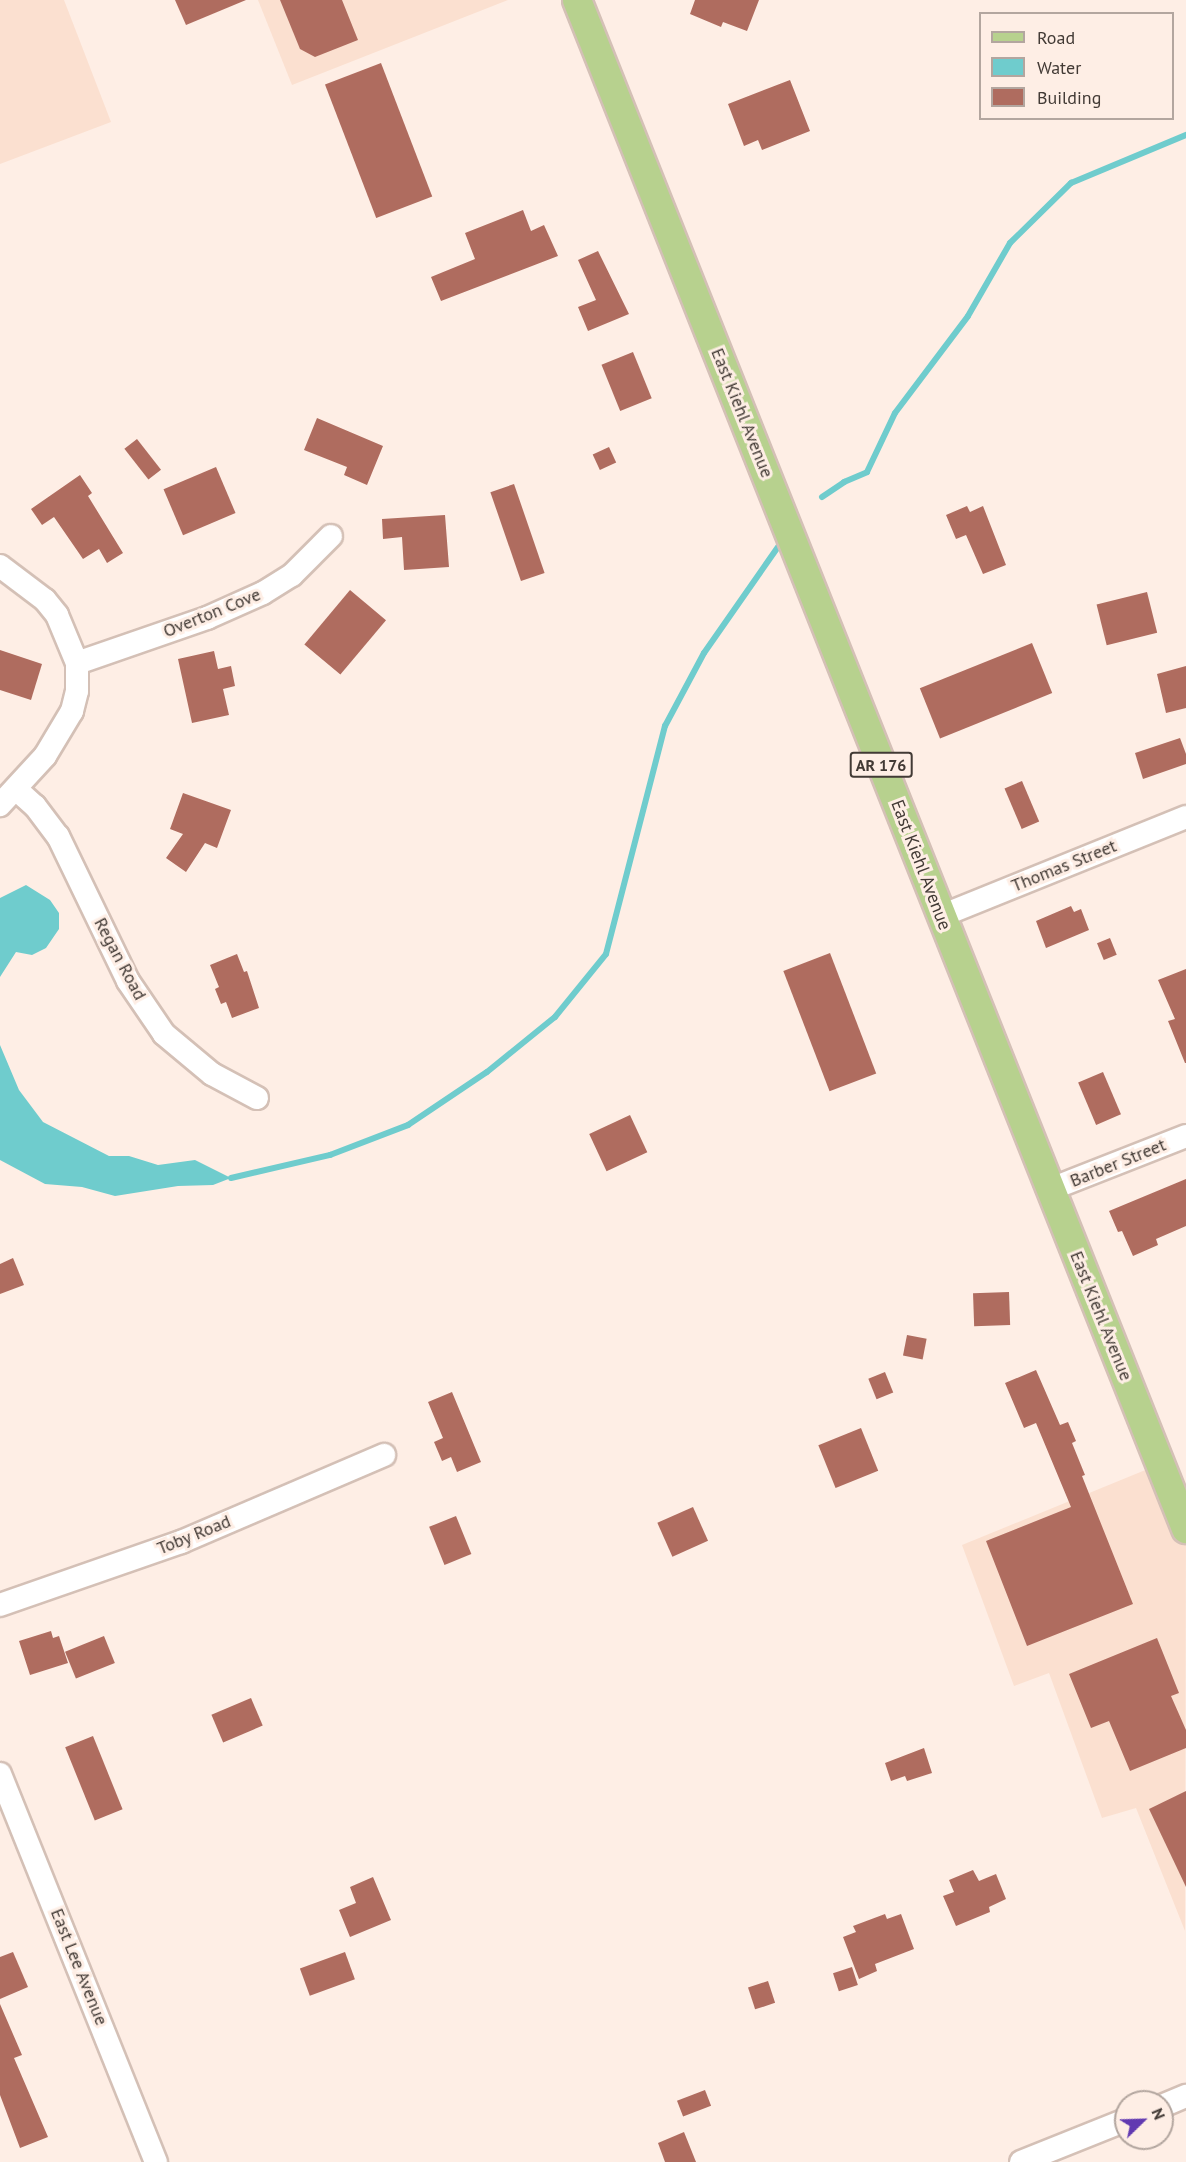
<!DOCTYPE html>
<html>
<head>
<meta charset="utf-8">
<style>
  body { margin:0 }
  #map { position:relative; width:1186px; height:2162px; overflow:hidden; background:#feeee5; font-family:"PT Sans",sans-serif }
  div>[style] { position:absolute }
  .built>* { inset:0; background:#fbe0d0 }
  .water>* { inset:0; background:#6fcccd }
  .stream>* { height:6px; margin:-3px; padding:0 3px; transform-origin:3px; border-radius:3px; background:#6fcccd }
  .building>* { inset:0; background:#af6c5f; transform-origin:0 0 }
  .roads { filter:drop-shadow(2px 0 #d4c0b6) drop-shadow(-2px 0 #d4c0b6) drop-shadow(0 2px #d4c0b6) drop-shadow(0 -2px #d4c0b6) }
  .minor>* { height:22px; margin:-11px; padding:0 11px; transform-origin:11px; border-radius:11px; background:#fff }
  .major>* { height:28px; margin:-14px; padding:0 14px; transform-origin:14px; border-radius:14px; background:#b7d18e }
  span { translate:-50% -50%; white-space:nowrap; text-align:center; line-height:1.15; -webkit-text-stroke:6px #feeee5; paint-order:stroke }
  .shield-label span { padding:2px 4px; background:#feeee5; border:2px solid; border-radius:4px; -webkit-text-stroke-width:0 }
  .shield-label { font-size:16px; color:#423a35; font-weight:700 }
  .street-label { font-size:18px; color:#423a35 }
  .legend { position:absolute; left:979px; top:12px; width:195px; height:108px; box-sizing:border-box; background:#feeee5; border:2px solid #b3a69f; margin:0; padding:8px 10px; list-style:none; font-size:18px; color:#423a35 }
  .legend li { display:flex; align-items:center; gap:12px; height:30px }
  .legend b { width:30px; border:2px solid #b3a69f }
  .north { position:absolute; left:1114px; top:2090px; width:60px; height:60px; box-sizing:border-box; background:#feeee5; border:2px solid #b3a69f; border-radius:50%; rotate:67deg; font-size:16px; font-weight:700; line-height:24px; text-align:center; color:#423a35 }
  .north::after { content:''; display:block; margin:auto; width:21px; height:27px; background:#6139b1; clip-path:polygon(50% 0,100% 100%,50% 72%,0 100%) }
</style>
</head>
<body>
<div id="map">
  <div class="built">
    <i style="clip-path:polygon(0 0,64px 0,111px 122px,0 164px)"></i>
    <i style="clip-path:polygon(258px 0,508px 0,292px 85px)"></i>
    <i style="clip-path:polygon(1160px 1464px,1186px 1529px,1185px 1931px,1136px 1808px,1102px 1818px,1049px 1673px,1014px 1686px,962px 1545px)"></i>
  </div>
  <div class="water">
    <i style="clip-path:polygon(26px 885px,50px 900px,59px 913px,59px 929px,46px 948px,32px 955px,16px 952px,0 977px,0 898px)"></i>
    <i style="clip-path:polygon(0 1045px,19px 1090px,43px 1122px,109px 1156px,129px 1156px,158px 1165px,195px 1160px,231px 1178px,213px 1185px,178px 1186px,115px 1196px,82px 1187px,45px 1184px,0 1160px)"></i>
  </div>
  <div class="stream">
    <i style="left:822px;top:497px;width:27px;rotate:-34deg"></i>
    <i style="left:844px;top:482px;width:25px;rotate:-23deg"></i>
    <i style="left:867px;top:472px;width:65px;rotate:-64.6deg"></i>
    <i style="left:895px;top:413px;width:121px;rotate:-53deg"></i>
    <i style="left:968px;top:316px;width:84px;rotate:-60.1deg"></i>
    <i style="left:1010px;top:243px;width:86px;rotate:-44.5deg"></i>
    <i style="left:1071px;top:183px;width:125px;rotate:-22.7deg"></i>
    <i style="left:231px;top:1178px;width:102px;rotate:-13.1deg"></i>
    <i style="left:330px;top:1155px;width:84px;rotate:-21deg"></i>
    <i style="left:408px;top:1125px;width:95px;rotate:-33.9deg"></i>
    <i style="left:487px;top:1072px;width:87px;rotate:-39deg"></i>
    <i style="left:555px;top:1017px;width:81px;rotate:-51deg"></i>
    <i style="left:606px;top:954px;width:236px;rotate:-75.5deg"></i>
    <i style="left:665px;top:726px;width:83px;rotate:-61.9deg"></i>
    <i style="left:704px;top:653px;width:136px;rotate:-55.1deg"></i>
  </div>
  <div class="building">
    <i style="clip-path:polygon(175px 0,246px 0,186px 25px)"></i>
    <i style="clip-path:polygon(280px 0,342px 0,358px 40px,315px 57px,300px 49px)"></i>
    <i style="clip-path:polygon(695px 0,759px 0,747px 31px,723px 22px,721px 27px,690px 14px)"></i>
    <i style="left:381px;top:63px;width:143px;height:60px;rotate:69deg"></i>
    <i style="clip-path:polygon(790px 80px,810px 131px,762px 150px,758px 140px,744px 146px,728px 104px)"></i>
    <i style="clip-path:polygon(523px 210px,531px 231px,544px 225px,558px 256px,441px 301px,431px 277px,475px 259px,465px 233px)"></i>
    <i style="clip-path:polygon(598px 251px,629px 314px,588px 331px,578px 307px,596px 300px,578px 260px)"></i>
    <i style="left:633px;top:352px;width:50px;height:34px;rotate:68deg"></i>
    <i style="clip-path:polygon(317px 418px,383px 446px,367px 485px,344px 475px,347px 467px,304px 450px)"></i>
    <i style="left:137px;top:439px;width:39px;height:16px;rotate:52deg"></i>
    <i style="left:609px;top:447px;width:17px;height:18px;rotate:65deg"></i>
    <i style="left:216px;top:467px;width:50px;height:57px;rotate:67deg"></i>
    <i style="clip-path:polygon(80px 475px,92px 493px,88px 496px,123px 553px,107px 563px,99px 549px,83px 559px,54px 517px,42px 525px,31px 509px)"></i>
    <i style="left:514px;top:484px;width:94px;height:25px;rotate:71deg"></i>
    <i style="clip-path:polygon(967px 506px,970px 512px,983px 506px,1006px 565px,983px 574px,966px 535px,956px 539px,946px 515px)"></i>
    <i style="clip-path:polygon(445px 515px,449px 567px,404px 570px,402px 537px,383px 539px,382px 519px)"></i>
    <i style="left:350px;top:590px;width:47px;height:71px;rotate:40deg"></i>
    <i style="left:1147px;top:592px;width:42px;height:52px;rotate:76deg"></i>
    <i style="left:1032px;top:643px;width:54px;height:121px;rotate:68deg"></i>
    <i style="clip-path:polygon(0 650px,42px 664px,31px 700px,0 690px)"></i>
    <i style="clip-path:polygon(214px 651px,218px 669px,231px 666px,235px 686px,223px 689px,229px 715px,192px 723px,178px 659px)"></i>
    <i style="clip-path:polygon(1186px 666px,1186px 708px,1166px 713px,1157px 674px)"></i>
    <i style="clip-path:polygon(1180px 738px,1186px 754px,1186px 764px,1143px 779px,1135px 753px)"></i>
    <i style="left:1022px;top:781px;width:44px;height:19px;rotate:67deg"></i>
    <i style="clip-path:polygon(183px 793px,231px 810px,217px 848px,205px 843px,186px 872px,166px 858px,183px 834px,170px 829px)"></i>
    <i style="clip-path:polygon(1071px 906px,1074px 912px,1081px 909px,1089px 930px,1046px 948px,1036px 921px)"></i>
    <i style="left:1110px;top:938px;width:18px;height:14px;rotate:68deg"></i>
    <i style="left:830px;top:953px;width:129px;height:50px;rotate:69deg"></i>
    <i style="clip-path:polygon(237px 954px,244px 972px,247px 971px,259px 1008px,232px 1018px,226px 1002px,221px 1004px,215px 989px,219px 987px,210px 965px)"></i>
    <i style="clip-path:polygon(1186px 969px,1186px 1063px,1185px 1063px,1168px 1021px,1175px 1019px,1158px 980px)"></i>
    <i style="left:1103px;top:1072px;width:46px;height:27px;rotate:67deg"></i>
    <i style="left:630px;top:1115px;width:41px;height:45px;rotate:65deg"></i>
    <i style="clip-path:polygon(1186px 1179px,1186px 1226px,1156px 1239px,1158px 1245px,1133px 1256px,1122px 1231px,1118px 1232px,1109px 1211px)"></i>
    <i style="clip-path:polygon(13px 1258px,24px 1285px,0 1294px,0 1264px)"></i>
    <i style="left:1009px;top:1292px;width:33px;height:36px;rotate:88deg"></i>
    <i style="left:907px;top:1335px;width:20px;height:21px;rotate:11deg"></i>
    <i style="clip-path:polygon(1036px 1370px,1060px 1425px,1068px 1422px,1076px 1441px,1072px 1443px,1085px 1475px,1082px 1476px,1133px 1604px,1027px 1646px,986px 1541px,1071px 1507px,1036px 1423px,1024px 1428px,1005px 1383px)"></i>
    <i style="left:885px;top:1372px;width:22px;height:18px;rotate:68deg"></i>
    <i style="clip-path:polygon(452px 1392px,481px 1462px,457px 1472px,451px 1457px,442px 1461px,434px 1442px,443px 1438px,428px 1402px)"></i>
    <i style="left:861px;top:1428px;width:46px;height:46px;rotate:68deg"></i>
    <i style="left:693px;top:1507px;width:37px;height:39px;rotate:66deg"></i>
    <i style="left:456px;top:1516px;width:41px;height:29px;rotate:68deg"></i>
    <i style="clip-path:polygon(51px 1631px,53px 1638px,59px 1636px,68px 1663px,30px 1675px,19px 1641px)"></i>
    <i style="left:104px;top:1636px;width:29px;height:42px;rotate:68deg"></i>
    <i style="clip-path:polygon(1157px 1638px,1179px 1693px,1171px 1696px,1186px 1730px,1186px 1748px,1130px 1771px,1109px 1721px,1091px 1728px,1069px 1674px)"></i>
    <i style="left:251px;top:1698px;width:30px;height:43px;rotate:67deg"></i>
    <i style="left:93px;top:1736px;width:79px;height:30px;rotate:68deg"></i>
    <i style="clip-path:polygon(924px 1748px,932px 1773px,907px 1781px,905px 1776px,891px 1781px,885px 1763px)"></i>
    <i style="clip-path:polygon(1186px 1791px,1186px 1887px,1149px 1809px)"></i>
    <i style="clip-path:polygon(973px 1870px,979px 1881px,996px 1874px,1006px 1899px,989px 1907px,990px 1912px,956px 1926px,943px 1896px,954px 1892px,949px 1880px)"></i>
    <i style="clip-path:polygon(373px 1877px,391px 1920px,350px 1937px,339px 1910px,356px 1903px,350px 1887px)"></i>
    <i style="clip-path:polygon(885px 1914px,887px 1919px,901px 1914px,914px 1949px,875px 1964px,877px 1971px,859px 1979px,843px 1937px,856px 1932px,853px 1926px)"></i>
    <i style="clip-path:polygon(13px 1952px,28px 1987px,0 1999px,0 1957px)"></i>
    <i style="left:345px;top:1952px;width:29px;height:48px;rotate:70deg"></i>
    <i style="left:852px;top:1967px;width:19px;height:20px;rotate:72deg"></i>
    <i style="left:768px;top:1981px;width:23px;height:21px;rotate:72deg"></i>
    <i style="clip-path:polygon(0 2004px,22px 2055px,14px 2058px,48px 2137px,20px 2148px,0 2095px)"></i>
    <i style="left:705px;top:2090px;width:17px;height:30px;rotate:69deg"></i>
    <i style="clip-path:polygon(684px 2132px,696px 2162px,665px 2162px,658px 2143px)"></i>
  </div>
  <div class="roads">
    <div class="minor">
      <i style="left:0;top:566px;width:56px;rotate:37.1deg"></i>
      <i style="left:45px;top:600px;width:19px;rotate:51deg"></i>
      <i style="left:57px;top:615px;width:52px;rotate:67.4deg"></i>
      <i style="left:77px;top:663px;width:28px;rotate:90deg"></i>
      <i style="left:77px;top:691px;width:21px;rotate:104deg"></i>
      <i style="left:72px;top:711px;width:52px;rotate:121deg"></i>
      <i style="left:45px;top:756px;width:67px;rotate:132.6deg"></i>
      <i style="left:77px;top:663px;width:138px;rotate:-19.1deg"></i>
      <i style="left:207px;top:618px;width:61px;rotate:-24.1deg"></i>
      <i style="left:263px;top:593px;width:34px;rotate:-32deg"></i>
      <i style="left:292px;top:575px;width:55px;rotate:-45deg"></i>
      <i style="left:17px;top:790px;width:24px;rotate:42deg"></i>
      <i style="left:35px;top:806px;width:38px;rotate:53deg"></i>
      <i style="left:58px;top:836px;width:161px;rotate:64.2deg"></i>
      <i style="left:128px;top:981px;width:64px;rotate:55.8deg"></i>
      <i style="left:164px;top:1034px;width:62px;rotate:39.8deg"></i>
      <i style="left:212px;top:1074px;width:51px;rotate:28.1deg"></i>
      <i style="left:941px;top:916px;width:264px;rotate:-22deg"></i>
      <i style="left:1051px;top:1189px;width:145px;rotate:-21.4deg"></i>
      <i style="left:0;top:1605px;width:192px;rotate:-19.2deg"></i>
      <i style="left:181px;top:1542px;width:221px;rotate:-23.2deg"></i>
      <i style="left:0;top:1774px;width:418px;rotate:68.1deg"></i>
      <i style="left:1162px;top:2106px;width:26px;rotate:-23deg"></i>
      <i style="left:1021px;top:2162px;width:113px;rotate:-21.8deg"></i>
    </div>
    <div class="major">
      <i style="left:577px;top:0;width:1646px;rotate:68.28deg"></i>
    </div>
  </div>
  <div class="shield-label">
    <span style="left:881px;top:765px">AR 176</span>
  </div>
  <div class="street-label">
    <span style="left:742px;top:413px;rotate:68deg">East Kiehl Avenue</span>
    <span style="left:212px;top:613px;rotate:-22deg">Overton Cove</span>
    <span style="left:921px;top:865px;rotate:69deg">East Kiehl Avenue</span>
    <span style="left:1064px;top:866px;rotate:-22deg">Thomas Street</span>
    <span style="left:120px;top:959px;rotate:62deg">Regan Road</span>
    <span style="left:1118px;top:1163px;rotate:-22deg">Barber Street</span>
    <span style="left:1101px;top:1316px;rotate:68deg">East Kiehl Avenue</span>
    <span style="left:194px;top:1535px;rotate:-22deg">Toby Road</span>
    <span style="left:79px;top:1967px;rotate:68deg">East Lee Avenue</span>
  </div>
  <ul class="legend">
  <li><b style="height:8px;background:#b7d18e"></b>Road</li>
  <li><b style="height:16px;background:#6fcccd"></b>Water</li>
  <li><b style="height:16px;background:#af6c5f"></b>Building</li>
  </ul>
  <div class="north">N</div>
</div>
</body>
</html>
